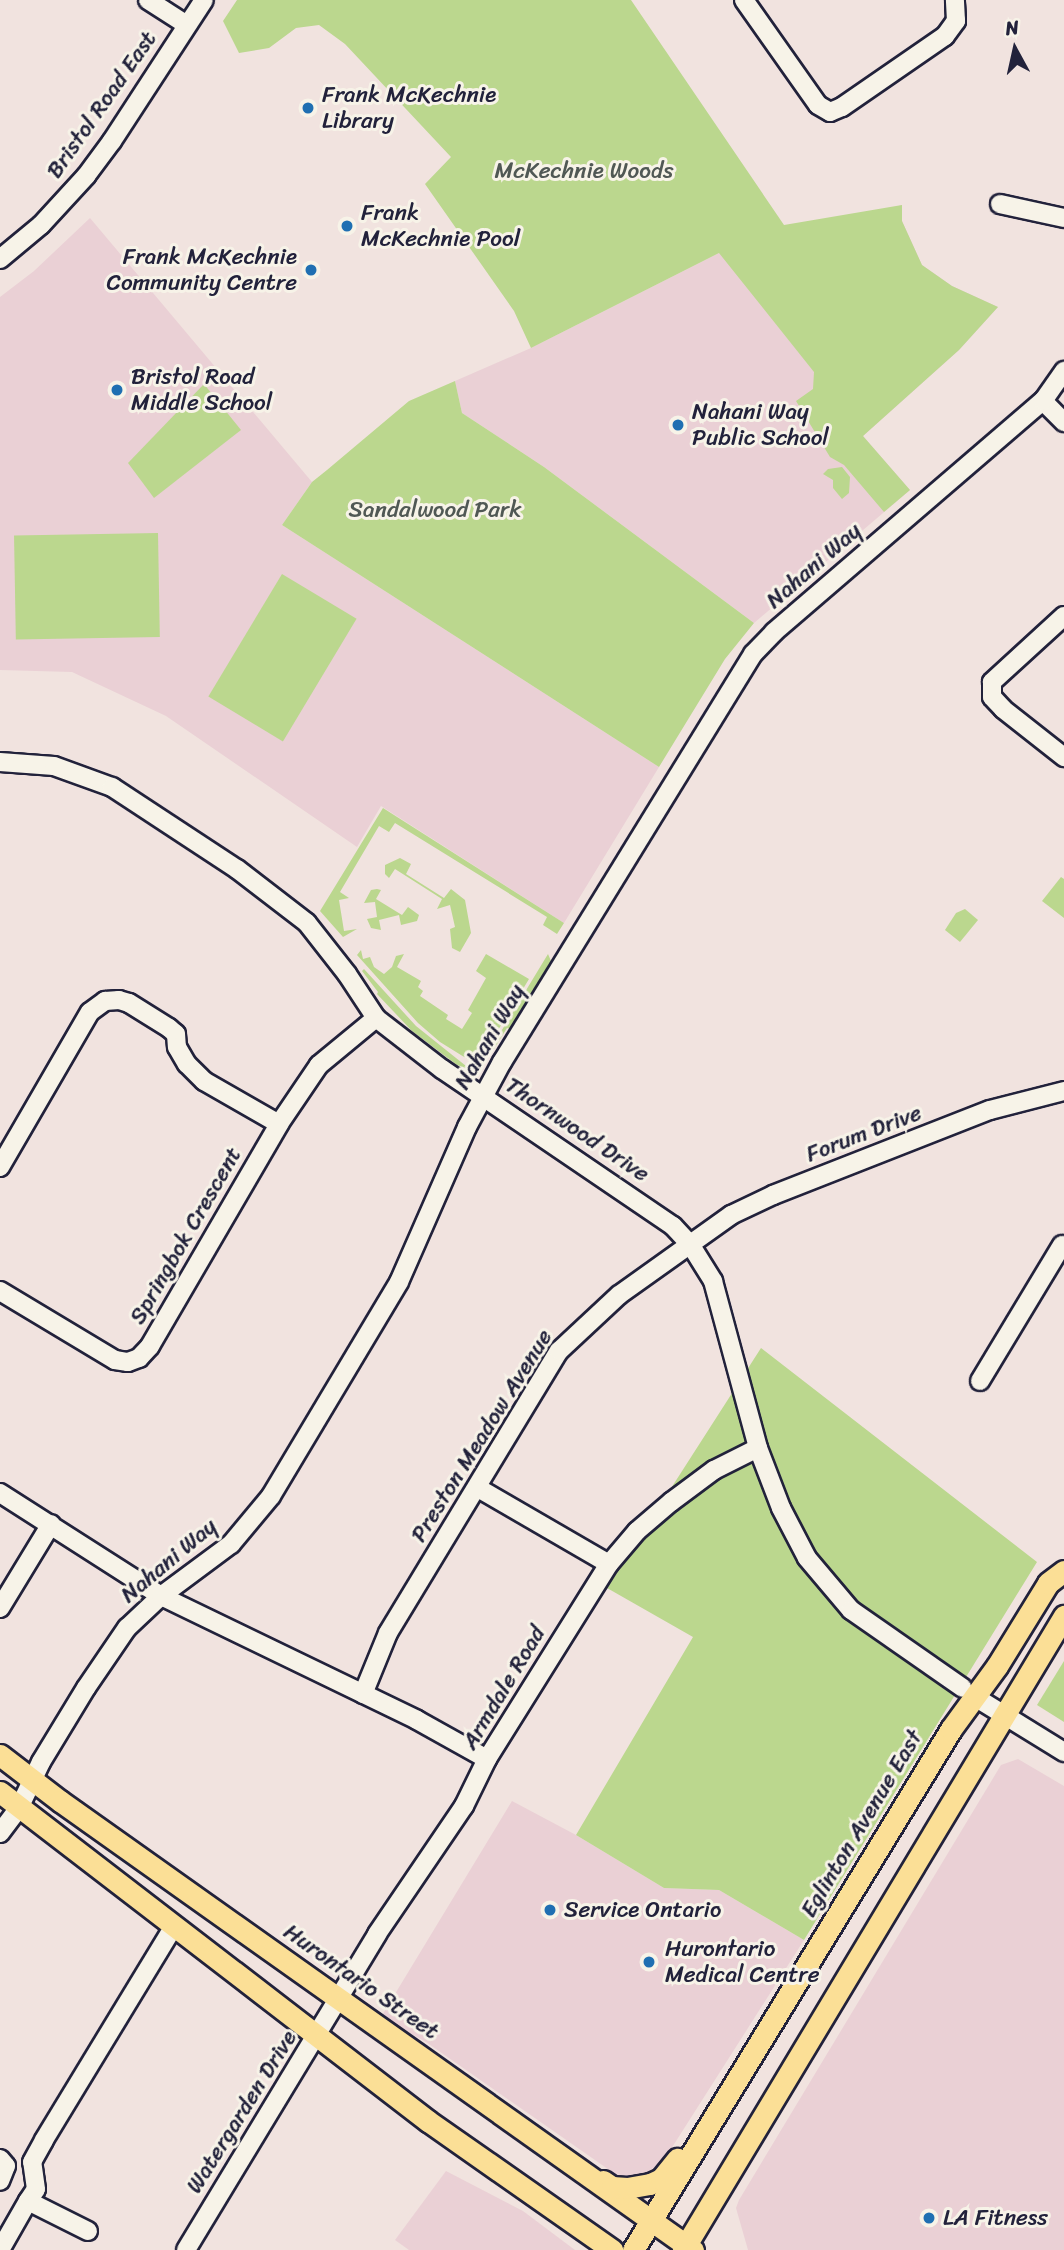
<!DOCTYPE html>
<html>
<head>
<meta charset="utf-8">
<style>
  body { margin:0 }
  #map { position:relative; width:1064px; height:2250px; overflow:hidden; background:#f1e3df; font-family:Sriracha,sans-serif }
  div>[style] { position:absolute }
  .built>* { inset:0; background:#ead0d5 }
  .green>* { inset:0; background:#bbd78e; transform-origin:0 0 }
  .roads { filter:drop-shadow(2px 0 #22223b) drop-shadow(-2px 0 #22223b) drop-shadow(0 2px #22223b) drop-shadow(0 -2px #22223b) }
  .minor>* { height:18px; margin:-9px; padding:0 9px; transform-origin:9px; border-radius:9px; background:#f7f3e8 }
  .major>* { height:21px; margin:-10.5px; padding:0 10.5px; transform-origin:10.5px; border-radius:10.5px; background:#fbdf96 }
  .dots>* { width:19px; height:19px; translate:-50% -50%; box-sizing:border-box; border:4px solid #f7f3e8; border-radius:50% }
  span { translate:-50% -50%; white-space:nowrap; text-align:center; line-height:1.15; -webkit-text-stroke:6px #f7f3e8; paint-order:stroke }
  .poi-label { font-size:23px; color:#22223b }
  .left { translate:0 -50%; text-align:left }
  .right { translate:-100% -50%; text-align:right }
  .street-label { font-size:23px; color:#22223b }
  .park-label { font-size:23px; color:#505854 }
  .north { position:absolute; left:980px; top:14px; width:70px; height:70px; -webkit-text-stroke:5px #f7f3e8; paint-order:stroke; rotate:352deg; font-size:19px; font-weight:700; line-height:28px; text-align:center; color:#22223b }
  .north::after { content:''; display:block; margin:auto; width:24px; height:32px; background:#22223b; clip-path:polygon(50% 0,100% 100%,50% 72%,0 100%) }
</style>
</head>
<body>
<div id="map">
  <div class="built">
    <i style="clip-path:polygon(902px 205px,902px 221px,922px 265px,952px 286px,998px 307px,959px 350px,863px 436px,910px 490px,754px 623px,544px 467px,462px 413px,455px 381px,531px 348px,719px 253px)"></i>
    <i style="clip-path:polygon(90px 218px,312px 482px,282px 525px,659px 767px,564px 923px,381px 806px,357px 847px,166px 716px,72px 672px,0 670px,0 297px,34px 271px)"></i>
    <i style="clip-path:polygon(1018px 1759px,1064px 1786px,1064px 2250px,748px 2250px,736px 2208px,739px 2200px,1001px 1765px)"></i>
    <i style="clip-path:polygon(512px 1801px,576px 1835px,664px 1888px,719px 1890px,804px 1940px,664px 2160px,648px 2172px,629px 2177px,615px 2174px,426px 2042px,381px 2017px)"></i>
    <i style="clip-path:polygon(446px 2171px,523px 2211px,575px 2250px,409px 2250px,395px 2240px)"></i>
  </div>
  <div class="green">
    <i style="clip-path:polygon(237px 0,631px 0,784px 225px,902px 205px,902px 221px,922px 265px,952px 286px,998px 307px,959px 350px,863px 436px,910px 490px,884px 512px,844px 465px,830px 457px,796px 401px,813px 389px,814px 372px,719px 253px,531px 348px,514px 311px,425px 184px,451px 157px,345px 44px,319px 25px,296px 28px,269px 48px,239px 53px,223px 21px)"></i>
    <i style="clip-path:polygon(455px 381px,462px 413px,544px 467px,754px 623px,725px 659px,659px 767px,282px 525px,312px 482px,327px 470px,409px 401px)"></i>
    <i style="clip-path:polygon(204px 384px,241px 430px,154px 498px,128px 463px)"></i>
    <i style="clip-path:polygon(842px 467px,850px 477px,849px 493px,842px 499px,833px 488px,833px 480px,823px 474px,828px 469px)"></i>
    <i style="left:158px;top:533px;width:104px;height:144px;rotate:89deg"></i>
    <i style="left:282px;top:574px;width:87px;height:143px;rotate:31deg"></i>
    <i style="clip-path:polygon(383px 808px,564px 923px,557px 934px,543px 925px,547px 917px,395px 823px,389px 832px,379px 826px,340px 892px,349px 898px,339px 900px,344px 931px,357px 929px,343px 937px,320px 911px)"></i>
    <i style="clip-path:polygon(400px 858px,411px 864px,406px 874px,444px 898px,451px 889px,465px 900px,471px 933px,460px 952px,452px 948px,450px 929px,455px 927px,450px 905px,437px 909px,442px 899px,395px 869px,389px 878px,385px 874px,385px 865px)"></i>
    <i style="clip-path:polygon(1061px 877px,1064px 879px,1064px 918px,1042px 901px)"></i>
    <i style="clip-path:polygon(377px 889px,381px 890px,376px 899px,402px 915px,408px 907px,419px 915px,417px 921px,401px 925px,399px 915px,379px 920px,381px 930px,371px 928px,367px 919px,377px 917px,375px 902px,364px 903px,371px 890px)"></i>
    <i style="clip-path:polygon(965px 909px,978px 920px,960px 942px,945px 930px,956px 913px)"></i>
    <i style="clip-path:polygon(361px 950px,363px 959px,370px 957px,374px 967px,384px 974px,392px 967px,396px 956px,404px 954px,397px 967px,421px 981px,418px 987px,423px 991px,420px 996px,448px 1015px,446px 1019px,462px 1029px,472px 1013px,468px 1010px,486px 978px,476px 971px,486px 954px,529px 979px,477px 1065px,440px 1042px,418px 1023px,357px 955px)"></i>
    <i style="clip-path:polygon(548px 954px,551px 961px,510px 1029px,507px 1028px,494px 1049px,491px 1048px)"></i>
    <i style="clip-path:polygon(364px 969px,416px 1026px,471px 1070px,457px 1065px,412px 1031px,377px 994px,378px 992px,362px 971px)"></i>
    <i style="clip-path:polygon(761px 1348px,1037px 1562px,804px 1940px,719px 1890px,664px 1888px,576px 1835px,693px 1637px,607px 1588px)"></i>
    <i style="clip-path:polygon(1064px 1661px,1064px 1722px,1037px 1705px)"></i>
  </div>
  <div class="roads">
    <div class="minor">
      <i style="left:148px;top:0;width:46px;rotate:32.7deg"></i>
      <i style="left:744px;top:0;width:128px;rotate:54.8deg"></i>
      <i style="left:818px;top:105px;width:14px;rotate:30deg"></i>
      <i style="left:830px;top:112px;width:13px;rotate:-23deg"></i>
      <i style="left:842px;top:107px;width:125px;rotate:-34.6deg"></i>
      <i style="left:945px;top:36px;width:19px;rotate:-54deg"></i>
      <i style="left:956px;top:21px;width:21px;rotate:-93deg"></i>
      <i style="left:1000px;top:204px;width:66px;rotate:12.3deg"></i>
      <i style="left:0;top:259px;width:53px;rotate:-39.7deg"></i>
      <i style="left:41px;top:225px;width:67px;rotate:-47.4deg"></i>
      <i style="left:86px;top:176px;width:44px;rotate:-53.4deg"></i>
      <i style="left:112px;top:141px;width:168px;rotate:-56.9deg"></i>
      <i style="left:1043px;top:401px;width:30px;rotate:45deg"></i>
      <i style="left:1064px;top:616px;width:98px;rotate:137.5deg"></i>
      <i style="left:992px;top:682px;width:15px;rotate:90deg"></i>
      <i style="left:992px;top:697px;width:16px;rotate:47deg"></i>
      <i style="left:1003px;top:709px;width:78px;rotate:38.2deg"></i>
      <i style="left:0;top:762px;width:54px;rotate:4.2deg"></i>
      <i style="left:54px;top:766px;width:62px;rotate:19.9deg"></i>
      <i style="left:112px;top:787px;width:149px;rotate:33.3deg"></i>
      <i style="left:237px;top:869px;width:88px;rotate:37.6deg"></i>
      <i style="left:307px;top:923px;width:65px;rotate:51.9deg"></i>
      <i style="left:347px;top:974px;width:53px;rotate:56.6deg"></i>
      <i style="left:376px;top:1018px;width:83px;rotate:37.7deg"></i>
      <i style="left:442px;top:1069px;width:279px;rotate:34.2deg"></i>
      <i style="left:673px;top:1226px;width:25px;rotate:47deg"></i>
      <i style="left:690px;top:1244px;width:44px;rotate:58.1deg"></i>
      <i style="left:713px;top:1281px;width:173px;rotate:74.9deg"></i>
      <i style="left:758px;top:1448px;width:64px;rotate:69deg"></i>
      <i style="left:781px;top:1508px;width:56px;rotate:62.5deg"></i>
      <i style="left:807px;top:1558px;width:68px;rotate:49.8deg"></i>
      <i style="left:851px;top:1610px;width:136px;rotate:34.9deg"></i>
      <i style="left:0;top:1167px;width:179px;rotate:-59.9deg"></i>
      <i style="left:90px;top:1012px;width:19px;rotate:-36deg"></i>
      <i style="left:105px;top:1001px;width:14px;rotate:-4deg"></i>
      <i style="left:119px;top:1000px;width:10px;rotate:17deg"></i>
      <i style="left:129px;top:1003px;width:47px;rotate:32deg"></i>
      <i style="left:169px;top:1028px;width:9px;rotate:41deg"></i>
      <i style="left:176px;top:1034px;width:13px;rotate:86deg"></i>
      <i style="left:177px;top:1047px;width:20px;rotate:60deg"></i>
      <i style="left:187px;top:1064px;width:24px;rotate:45deg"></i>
      <i style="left:204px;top:1081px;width:86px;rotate:29.8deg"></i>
      <i style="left:0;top:1291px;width:134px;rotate:31deg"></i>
      <i style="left:115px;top:1360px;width:13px;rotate:9deg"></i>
      <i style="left:128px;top:1362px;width:12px;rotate:-20deg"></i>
      <i style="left:139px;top:1358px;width:16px;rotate:-47deg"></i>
      <i style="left:150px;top:1346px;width:257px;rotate:-59.8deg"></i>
      <i style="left:279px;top:1124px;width:71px;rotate:-55.9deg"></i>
      <i style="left:319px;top:1065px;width:74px;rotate:-39.5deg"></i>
      <i style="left:980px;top:1381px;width:159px;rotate:-58.9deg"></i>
      <i style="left:478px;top:1488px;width:151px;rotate:30.1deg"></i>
      <i style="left:0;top:1493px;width:191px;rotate:32.6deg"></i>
      <i style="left:161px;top:1596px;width:284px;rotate:25.8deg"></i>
      <i style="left:417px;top:1720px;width:80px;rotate:29.1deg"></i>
      <i style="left:0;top:1608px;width:98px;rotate:-58.7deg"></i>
      <i style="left:363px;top:1694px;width:66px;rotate:-67.7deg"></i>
      <i style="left:388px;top:1633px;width:330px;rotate:-58.8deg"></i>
      <i style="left:559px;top:1351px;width:82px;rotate:-43deg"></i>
      <i style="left:619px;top:1295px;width:138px;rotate:-35.5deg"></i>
      <i style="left:731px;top:1215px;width:47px;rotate:-25.5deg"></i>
      <i style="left:773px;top:1195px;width:233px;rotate:-21.4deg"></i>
      <i style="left:990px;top:1110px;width:76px;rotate:-14.4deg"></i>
      <i style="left:975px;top:1697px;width:105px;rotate:31.7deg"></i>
      <i style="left:0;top:1833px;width:31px;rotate:-53deg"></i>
      <i style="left:19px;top:1808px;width:51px;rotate:-64.4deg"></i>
      <i style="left:41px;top:1762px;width:87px;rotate:-58.7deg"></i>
      <i style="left:86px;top:1688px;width:73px;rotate:-55.7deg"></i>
      <i style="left:127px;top:1628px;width:47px;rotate:-43.3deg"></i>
      <i style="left:161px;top:1596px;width:87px;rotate:-36.6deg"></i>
      <i style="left:231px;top:1544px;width:62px;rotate:-50.2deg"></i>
      <i style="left:271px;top:1496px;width:249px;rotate:-59.1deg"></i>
      <i style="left:399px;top:1282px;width:169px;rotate:-66.3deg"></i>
      <i style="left:467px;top:1127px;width:74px;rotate:-61.7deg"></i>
      <i style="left:502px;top:1062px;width:479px;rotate:-58.4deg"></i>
      <i style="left:753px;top:654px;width:30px;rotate:-46deg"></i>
      <i style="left:774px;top:632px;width:355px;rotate:-40.7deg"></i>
      <i style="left:1043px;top:401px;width:37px;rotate:-55deg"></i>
      <i style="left:0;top:2159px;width:9px;rotate:49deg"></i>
      <i style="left:6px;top:2166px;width:16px;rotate:112deg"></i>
      <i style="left:28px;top:2201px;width:14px;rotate:-56deg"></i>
      <i style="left:36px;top:2189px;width:27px;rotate:-98deg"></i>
      <i style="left:32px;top:2162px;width:25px;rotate:-61deg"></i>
      <i style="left:44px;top:2140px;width:250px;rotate:-58.7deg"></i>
      <i style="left:0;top:2250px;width:56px;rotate:-60.3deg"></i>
      <i style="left:28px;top:2201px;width:67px;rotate:26.6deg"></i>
      <i style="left:186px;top:2250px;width:369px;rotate:-58.8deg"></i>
      <i style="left:377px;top:1934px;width:155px;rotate:-55.8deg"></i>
      <i style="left:464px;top:1806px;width:52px;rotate:-63.9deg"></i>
      <i style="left:487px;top:1759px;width:230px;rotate:-58deg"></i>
      <i style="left:609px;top:1564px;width:43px;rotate:-49.7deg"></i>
      <i style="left:637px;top:1531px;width:45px;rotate:-40.5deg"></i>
      <i style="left:671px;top:1502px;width:54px;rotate:-36.7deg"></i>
      <i style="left:714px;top:1470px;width:49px;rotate:-26.6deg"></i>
    </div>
    <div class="major">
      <i style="left:0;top:1755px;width:76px;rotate:37.5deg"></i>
      <i style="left:60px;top:1801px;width:776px;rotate:35.35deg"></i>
      <i style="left:0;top:1792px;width:540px;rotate:37.55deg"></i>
      <i style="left:428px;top:2121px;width:225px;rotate:35deg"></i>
      <i style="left:603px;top:2181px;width:11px;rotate:34deg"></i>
      <i style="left:612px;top:2187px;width:15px;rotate:4deg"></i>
      <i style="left:627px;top:2188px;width:23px;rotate:-10deg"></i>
      <i style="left:650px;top:2184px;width:12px;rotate:-24deg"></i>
      <i style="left:661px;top:2179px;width:26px;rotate:-51deg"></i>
      <i style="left:633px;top:2250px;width:610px;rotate:-58.6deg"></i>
      <i style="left:951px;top:1729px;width:78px;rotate:-53.9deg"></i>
      <i style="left:997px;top:1666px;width:97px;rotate:-58.4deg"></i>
      <i style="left:1048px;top:1583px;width:20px;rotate:-37deg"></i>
      <i style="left:683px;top:2250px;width:740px;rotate:-59deg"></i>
    </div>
  </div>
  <div class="dots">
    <i style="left:308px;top:108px;background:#1f6fb2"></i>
    <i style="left:347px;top:226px;background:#1f6fb2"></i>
    <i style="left:311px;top:270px;background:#1f6fb2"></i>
    <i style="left:117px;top:390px;background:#1f6fb2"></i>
    <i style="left:678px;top:425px;background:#1f6fb2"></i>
    <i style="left:550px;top:1910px;background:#1f6fb2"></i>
    <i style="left:649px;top:1962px;background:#1f6fb2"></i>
    <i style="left:929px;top:2218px;background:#1f6fb2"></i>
  </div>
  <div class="poi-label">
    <span class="left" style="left:322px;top:108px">Frank McKechnie<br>Library</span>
    <span class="left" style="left:361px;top:226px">Frank<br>McKechnie Pool</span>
    <span class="right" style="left:297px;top:270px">Frank McKechnie<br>Community Centre</span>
    <span class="left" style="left:131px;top:390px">Bristol Road<br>Middle School</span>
    <span class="left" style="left:692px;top:425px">Nahani Way<br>Public School</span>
    <span class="left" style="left:564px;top:1910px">Service Ontario</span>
    <span class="left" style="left:665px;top:1962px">Hurontario<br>Medical Centre</span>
    <span class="left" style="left:943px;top:2218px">LA Fitness</span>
  </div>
  <div class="street-label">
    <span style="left:102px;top:105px;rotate:-55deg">Bristol Road East</span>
    <span style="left:814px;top:566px;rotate:-41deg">Nahani Way</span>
    <span style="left:490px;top:1037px;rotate:-60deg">Nahani Way</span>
    <span style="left:577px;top:1130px;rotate:34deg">Thornwood Drive</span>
    <span style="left:864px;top:1134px;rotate:-21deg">Forum Drive</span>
    <span style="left:186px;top:1236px;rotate:-60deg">Springbok Crescent</span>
    <span style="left:482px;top:1436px;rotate:-58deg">Preston Meadow Avenue</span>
    <span style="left:169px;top:1561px;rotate:-40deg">Nahani Way</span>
    <span style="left:504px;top:1688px;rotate:-59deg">Armdale Road</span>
    <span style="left:862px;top:1824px;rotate:-59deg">Eglinton Avenue East</span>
    <span style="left:361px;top:1982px;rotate:35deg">Hurontario Street</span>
    <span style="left:242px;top:2112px;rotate:-58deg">Watergarden Drive</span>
  </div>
  <div class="park-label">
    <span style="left:584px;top:171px">McKechnie Woods</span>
    <span style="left:435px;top:510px">Sandalwood Park</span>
  </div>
  <div class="north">N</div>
</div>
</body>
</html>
